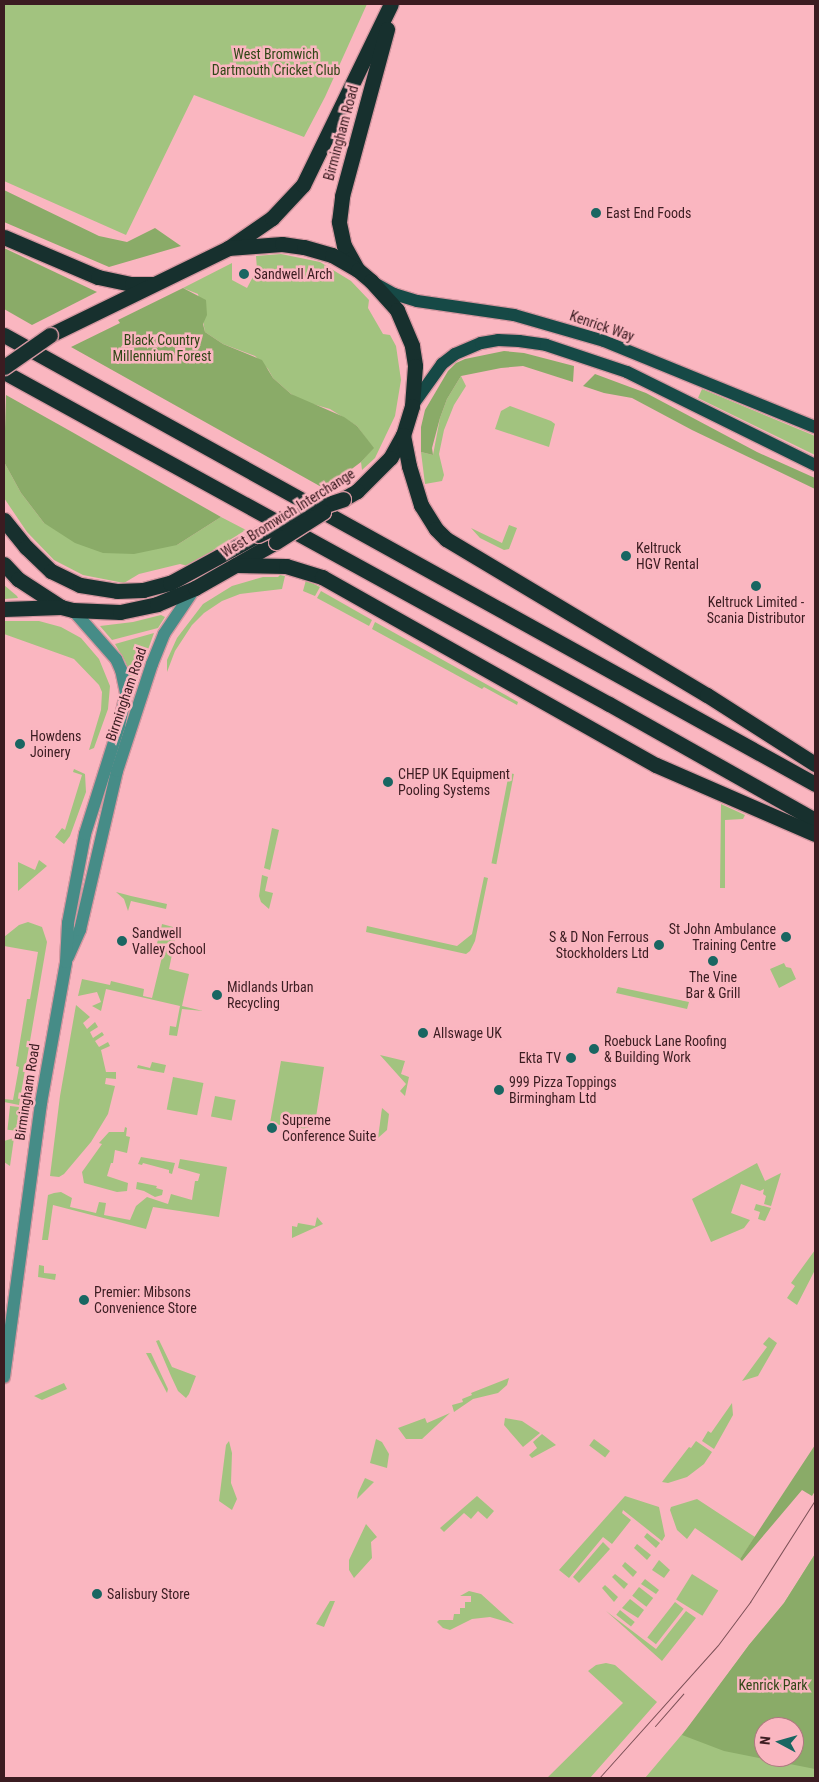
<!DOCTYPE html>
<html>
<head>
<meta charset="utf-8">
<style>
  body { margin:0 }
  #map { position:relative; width:819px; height:1782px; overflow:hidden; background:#fab6c0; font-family:"Roboto Condensed",sans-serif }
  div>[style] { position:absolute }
  .green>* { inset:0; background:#a2c37f; transform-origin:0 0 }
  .forest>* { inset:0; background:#8aab68 }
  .roads { filter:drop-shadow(1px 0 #d497a0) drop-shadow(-1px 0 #d497a0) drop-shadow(0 1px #d497a0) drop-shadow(0 -1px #d497a0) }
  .minor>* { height:12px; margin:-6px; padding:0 6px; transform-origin:6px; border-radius:6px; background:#468c87 }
  .major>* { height:12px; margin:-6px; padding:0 6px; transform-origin:6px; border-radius:6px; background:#164946 }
  .highway>* { height:15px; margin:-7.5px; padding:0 7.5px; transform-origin:7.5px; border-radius:7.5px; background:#17302e }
  .tram>* { height:1px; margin:-0.5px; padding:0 0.5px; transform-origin:0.5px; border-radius:0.5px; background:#7c5057 }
  .bridges { filter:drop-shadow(1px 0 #d497a0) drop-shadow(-1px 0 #d497a0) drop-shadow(0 1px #d497a0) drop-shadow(0 -1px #d497a0) }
  .highway-bridge>* { height:15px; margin:-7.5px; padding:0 7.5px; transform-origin:7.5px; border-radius:7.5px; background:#17302e }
  .dots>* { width:14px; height:14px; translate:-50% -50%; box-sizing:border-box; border:2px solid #fab6c0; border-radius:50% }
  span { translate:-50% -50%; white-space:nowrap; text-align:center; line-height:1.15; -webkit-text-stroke:5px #fab6c0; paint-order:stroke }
  .park-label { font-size:14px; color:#314717 }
  .street-label { font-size:14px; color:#3b1c21 }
  .poi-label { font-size:14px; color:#3b1c21 }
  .left { translate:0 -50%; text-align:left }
  .right { translate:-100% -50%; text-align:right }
  .frame { position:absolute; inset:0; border:5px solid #3b1c21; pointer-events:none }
  .north { position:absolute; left:754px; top:1717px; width:50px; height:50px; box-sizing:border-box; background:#fab6c0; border:1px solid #ae7880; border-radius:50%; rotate:276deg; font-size:14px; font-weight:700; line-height:20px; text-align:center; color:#3b1c21 }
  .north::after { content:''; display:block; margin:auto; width:18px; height:22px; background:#196662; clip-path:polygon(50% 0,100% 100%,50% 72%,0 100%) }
</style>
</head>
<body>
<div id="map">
  <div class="green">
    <i style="clip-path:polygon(4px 4px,367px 4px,325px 97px,304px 137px,194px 95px,126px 235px,4px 181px)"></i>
    <i style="clip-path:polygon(281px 254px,320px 262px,351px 281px,369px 300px,368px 308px,383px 334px,390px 335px,396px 346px,401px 380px,395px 416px,375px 458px,362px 470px,361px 462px,373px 448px,357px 426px,330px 409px,302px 401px,291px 394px,273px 378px,268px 369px,255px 356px,223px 344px,205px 332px,198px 294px,183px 288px,232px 263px,232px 280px,247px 288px,257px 269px,256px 256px)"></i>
    <i style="clip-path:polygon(461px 376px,466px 386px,454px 405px,444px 430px,439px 454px,444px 475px,442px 481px,425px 484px,421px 452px,433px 455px,440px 418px,447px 399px)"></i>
    <i style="clip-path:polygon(702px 389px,815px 436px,815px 455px,698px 398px)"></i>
    <i style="clip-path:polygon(510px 406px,551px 421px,555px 424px,549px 447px,495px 429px,501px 411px)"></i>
    <i style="clip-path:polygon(4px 462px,21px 493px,44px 523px,177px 545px,221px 517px,246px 530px,213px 550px,216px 554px,192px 567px,180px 564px,139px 574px,124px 583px,83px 575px,54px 560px,27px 532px,4px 498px)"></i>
    <i style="clip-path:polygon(509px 525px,517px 528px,509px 549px,504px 550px,480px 538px,471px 528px,502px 543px)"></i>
    <i style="clip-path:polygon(280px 575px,285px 576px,282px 589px,240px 594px,222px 601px,204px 613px,192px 625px,175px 651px,167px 672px,167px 660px,177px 638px,203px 604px,232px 586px,263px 577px,278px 577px)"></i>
    <i style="clip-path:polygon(306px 580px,320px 587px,315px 596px,303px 591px)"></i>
    <i style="clip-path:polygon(4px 585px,17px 596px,18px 598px,4px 599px)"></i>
    <i style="clip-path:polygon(321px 591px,372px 620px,369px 626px,317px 598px)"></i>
    <i style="clip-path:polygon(161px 615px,165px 617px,158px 628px,112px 640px,100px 626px,133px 622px)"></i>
    <i style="clip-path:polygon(4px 621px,39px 621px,61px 627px,81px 638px,99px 659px,110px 686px,108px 709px,94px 748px,89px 750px,101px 710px,102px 692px,99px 685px,74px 659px,4px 634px)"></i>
    <i style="clip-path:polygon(375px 622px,518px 702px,517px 705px,484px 687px,482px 689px,372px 629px)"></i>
    <i style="clip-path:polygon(154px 633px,145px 658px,135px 690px,125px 661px,115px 644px)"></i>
    <i style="clip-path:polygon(74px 769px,85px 774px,86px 792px,70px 836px,64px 844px,55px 837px,62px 828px,65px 830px,82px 775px,73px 772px)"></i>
    <i style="left:509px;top:773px;width:5px;height:92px;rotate:11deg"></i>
    <i style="clip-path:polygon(721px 804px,745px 815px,743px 819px,725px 820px,725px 888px,720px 888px)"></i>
    <i style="clip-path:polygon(272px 828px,279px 830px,270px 870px,264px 868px)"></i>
    <i style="clip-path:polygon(39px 860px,47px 866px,18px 891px,18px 862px,35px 870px)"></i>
    <i style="clip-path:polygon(262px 875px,268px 877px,265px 891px,273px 893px,269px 909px,261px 902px,259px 896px)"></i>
    <i style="clip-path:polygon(484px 877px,488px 878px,475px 941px,470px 951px,466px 954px,366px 932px,367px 926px,457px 946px,472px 934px)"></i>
    <i style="clip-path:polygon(116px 892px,131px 896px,167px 904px,166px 909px,131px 901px,128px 911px,124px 899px)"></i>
    <i style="clip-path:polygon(28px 922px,42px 927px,47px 942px,19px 1105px,4px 1102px,4px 1099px,13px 1100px,19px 1067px,16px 1066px,27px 999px,30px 999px,38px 952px,4px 946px,4px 937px,19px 925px)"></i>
    <i style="clip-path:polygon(162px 924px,173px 927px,171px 934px,176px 935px,169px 969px,189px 974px,182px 1006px,203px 1011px,182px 1009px,177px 1036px,169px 1035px,170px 1026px,176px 1027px,180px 1006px,106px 989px,101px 1011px,92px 1006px,101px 1002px,97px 992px,78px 996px,82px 979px,110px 985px,111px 981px,144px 989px,143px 996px,152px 998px,162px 957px,154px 955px)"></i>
    <i style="clip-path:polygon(784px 963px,786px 967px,791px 968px,796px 979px,779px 988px,770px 969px)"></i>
    <i style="clip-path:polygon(618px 987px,689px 1002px,687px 1009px,616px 993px)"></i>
    <i style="clip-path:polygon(76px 1005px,90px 1017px,83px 1023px,87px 1029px,95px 1022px,98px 1027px,90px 1032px,93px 1038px,102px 1032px,104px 1035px,95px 1041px,99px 1047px,108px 1042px,110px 1046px,101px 1050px,106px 1072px,116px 1072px,116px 1079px,106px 1078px,105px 1084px,115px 1086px,108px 1114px,91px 1142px,64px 1174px,59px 1177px,50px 1176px,60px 1096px)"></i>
    <i style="clip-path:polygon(380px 1055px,405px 1061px,401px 1074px,409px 1077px,405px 1096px,400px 1091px,406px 1084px)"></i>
    <i style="clip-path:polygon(281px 1061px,324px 1067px,316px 1117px,310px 1116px,308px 1129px,294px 1127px,295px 1120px,281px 1118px,280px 1125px,270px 1123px)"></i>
    <i style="clip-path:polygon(152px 1062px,166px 1065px,164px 1073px,137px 1068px,138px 1065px,150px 1068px)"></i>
    <i style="left:173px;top:1077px;width:31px;height:33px;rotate:11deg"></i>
    <i style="left:215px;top:1096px;width:21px;height:21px;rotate:11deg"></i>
    <i style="left:10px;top:1106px;width:9px;height:24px;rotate:6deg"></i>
    <i style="clip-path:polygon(382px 1108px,389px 1114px,387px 1130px,378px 1138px)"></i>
    <i style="clip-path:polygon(125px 1127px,127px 1128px,126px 1136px,130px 1137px,127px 1153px,115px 1150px,113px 1163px,111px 1163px,107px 1176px,128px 1183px,127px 1191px,117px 1192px,84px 1183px,82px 1172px,102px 1144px,99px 1143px,109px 1132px,124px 1132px)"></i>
    <i style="clip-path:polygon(14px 1138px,10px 1166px,4px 1162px,4px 1141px)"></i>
    <i style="clip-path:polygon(141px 1157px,175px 1163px,172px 1174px,169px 1173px,169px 1170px,143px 1163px,142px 1165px,138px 1164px)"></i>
    <i style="clip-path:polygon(180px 1159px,227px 1167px,219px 1217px,153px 1207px,146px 1229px,53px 1205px,48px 1240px,42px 1240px,48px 1195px,54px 1193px,61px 1192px,72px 1198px,70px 1207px,96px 1213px,99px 1202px,106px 1203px,104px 1215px,130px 1220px,136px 1206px,147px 1197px,168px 1204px,171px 1194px,192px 1200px,195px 1181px,198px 1181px,200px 1174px,178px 1168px)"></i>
    <i style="clip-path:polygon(757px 1163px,765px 1181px,781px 1173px,771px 1206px,764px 1204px,766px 1196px,763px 1194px,764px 1189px,760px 1191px,741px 1184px,731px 1213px,750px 1220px,744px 1228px,711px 1242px,692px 1199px)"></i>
    <i style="clip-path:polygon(137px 1182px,157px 1186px,156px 1188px,163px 1190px,162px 1195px,155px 1197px,144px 1191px,136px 1189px)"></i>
    <i style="clip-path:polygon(756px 1204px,771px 1208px,765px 1221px,758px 1219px,760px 1212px,754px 1210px)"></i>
    <i style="clip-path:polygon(317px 1217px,323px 1224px,292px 1238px,292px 1226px,297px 1227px,298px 1223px,315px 1226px)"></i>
    <i style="clip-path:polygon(815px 1250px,815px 1270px,797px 1305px,787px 1298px,795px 1286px,791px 1283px)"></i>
    <i style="clip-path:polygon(39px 1265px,44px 1266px,44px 1273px,56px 1274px,55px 1280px,38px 1277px)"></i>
    <i style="clip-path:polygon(769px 1337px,777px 1343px,758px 1376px,742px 1381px,767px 1347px,763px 1344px)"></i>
    <i style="clip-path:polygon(159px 1340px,172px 1367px,196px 1376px,189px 1394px,186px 1398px,178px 1391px,171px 1376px,156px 1341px)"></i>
    <i style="clip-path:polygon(146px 1353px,151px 1353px,168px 1389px,167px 1393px)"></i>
    <i style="clip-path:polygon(509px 1378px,507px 1385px,498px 1393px,473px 1399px,454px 1412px,452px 1405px,463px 1402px,462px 1399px,472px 1395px,471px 1393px)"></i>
    <i style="clip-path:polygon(64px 1383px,67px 1389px,42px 1400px,34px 1396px)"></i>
    <i style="clip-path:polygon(732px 1403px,733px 1415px,714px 1449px,702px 1441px,708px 1431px,711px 1433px)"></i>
    <i style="clip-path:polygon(450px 1413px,422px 1439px,406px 1439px,398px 1428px,425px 1418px,427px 1423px)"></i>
    <i style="clip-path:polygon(505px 1418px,522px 1421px,540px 1433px,523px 1447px,504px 1425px)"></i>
    <i style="clip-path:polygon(542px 1434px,556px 1445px,532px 1458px,529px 1455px,537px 1448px,533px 1442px)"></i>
    <i style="clip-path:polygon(376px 1439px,382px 1442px,389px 1454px,387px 1468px,370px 1463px)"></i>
    <i style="left:594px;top:1439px;width:20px;height:8px;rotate:37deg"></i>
    <i style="clip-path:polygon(229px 1441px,232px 1453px,231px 1483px,237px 1499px,232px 1510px,219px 1501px,226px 1445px)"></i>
    <i style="clip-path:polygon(696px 1441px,712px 1452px,704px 1464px,687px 1477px,668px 1483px,662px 1482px,689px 1447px,691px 1448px)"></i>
    <i style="clip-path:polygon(365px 1478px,374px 1482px,357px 1499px,358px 1493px)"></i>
    <i style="clip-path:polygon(477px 1496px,494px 1511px,487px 1519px,478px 1511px,471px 1519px,464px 1513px,444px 1532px,440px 1528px)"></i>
    <i style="clip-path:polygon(625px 1496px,659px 1507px,665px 1536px,662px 1541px,623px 1510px,622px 1513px,631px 1520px,612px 1544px,603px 1537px,569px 1578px,559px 1570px)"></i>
    <i style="clip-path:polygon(697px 1499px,755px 1537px,740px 1559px,695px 1528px,687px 1539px,677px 1530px,670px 1510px,671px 1507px)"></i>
    <i style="clip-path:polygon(366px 1524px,377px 1537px,371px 1542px,372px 1558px,354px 1578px,349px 1570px,349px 1560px)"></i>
    <i style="clip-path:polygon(647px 1533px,660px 1543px,656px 1548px,644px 1537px)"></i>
    <i style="clip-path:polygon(603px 1542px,610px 1549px,579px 1583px,573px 1577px)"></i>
    <i style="clip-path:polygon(637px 1544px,651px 1555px,647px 1560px,634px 1548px)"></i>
    <i style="clip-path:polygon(evenodd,815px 1554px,815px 1778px,645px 1778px,695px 1719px,749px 1645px,784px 1603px,815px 1554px,764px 1727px,794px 1727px,794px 1757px,764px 1757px,764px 1727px)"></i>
    <i style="clip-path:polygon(659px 1560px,670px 1570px,664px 1578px,652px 1570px)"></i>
    <i style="clip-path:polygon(625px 1562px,637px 1572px,633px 1577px,622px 1566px)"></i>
    <i style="clip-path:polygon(615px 1574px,628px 1584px,624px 1589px,612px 1577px)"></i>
    <i style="left:692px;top:1574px;width:31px;height:30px;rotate:32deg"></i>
    <i style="clip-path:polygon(645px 1579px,659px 1590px,656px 1594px,641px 1584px)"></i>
    <i style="clip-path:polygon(605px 1585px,618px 1597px,614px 1602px,602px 1588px)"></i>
    <i style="left:639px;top:1587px;width:18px;height:11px;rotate:38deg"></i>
    <i style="clip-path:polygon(469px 1591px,481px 1594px,514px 1624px,490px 1617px,472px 1619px,450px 1630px,443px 1628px,437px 1622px,439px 1620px,453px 1620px,454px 1614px,460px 1614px,460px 1608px,465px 1608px,465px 1602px,471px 1602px,471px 1596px,460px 1596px)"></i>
    <i style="clip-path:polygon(630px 1599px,644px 1610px,638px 1618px,622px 1608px)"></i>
    <i style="clip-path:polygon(330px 1601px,335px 1601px,324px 1627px,316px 1624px)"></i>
    <i style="left:675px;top:1602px;width:11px;height:45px;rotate:38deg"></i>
    <i style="left:620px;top:1610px;width:19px;height:6px;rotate:39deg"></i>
    <i style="clip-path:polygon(606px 1611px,656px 1649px,686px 1611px,696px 1618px,662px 1661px)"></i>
    <i style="clip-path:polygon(606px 1663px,615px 1665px,657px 1702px,590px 1778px,547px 1778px,623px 1703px,588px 1671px,596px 1665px)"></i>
  </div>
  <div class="forest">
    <i style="clip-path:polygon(4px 190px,99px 236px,127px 242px,155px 228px,181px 246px,109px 267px,4px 222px)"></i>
    <i style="clip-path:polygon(4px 248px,97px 292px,32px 325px,4px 309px)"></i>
    <i style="clip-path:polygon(183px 288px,206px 300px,207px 315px,203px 324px,205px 332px,223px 344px,262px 360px,273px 378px,291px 394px,344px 417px,357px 426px,374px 448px,361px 462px,325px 489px,71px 347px,120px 323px,118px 320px)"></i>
    <i style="clip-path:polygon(504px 351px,524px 353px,574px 366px,573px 382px,523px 366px,501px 368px,461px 376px,447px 399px,440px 418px,432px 448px,433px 455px,421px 452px,421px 427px,425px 410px,448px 371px,456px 363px,465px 359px)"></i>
    <i style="clip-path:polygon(595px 374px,646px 393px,757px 452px,815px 478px,815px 489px,692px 430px,632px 398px,604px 393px,583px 386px)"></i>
    <i style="clip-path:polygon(6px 395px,72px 432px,221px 517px,177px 545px,134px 554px,103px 553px,75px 543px,44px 523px,21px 493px,4px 462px)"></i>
    <i style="clip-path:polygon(815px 1445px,815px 1491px,812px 1496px,802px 1490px,742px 1561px,740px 1559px)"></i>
    <i style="clip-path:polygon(evenodd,815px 1554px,815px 1769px,724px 1751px,682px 1735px,749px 1645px,784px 1603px,815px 1554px,764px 1727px,794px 1727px,794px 1757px,764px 1757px,764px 1727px)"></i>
  </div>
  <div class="roads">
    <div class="minor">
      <i style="left:68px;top:957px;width:30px;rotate:-66deg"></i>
      <i style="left:80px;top:930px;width:163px;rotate:-76.9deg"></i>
      <i style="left:117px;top:771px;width:113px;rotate:-71.9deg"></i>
      <i style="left:152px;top:664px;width:32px;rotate:-68deg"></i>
      <i style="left:164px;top:634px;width:55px;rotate:-56deg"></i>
      <i style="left:4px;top:1377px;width:276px;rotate:-82.3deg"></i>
      <i style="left:41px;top:1103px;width:143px;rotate:-79.9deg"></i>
      <i style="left:66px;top:962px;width:39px;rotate:-87deg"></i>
      <i style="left:68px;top:923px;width:91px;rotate:-79.2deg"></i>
      <i style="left:85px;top:834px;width:113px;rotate:-72.5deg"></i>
      <i style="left:119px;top:726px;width:34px;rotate:-78deg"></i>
      <i style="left:126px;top:693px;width:24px;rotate:-102deg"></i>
      <i style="left:121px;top:670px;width:12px;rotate:-114deg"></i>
      <i style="left:116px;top:659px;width:65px;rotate:-131.3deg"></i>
    </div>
    <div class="major">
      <i style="left:376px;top:284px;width:21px;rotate:29deg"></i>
      <i style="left:394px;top:294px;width:24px;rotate:17deg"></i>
      <i style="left:417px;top:301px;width:98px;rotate:8.2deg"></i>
      <i style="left:514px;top:315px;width:94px;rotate:16.1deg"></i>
      <i style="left:604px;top:341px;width:228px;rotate:22.2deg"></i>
      <i style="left:412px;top:406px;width:52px;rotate:-54.5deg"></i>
      <i style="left:442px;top:364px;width:16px;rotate:-38deg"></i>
      <i style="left:455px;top:354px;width:28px;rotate:-23deg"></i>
      <i style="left:481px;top:343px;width:17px;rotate:-10deg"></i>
      <i style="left:498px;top:340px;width:21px;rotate:3deg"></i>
      <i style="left:519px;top:341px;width:27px;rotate:8deg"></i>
      <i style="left:546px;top:345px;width:85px;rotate:18.4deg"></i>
      <i style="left:627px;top:372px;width:210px;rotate:26.3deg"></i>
    </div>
    <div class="highway">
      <i style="left:4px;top:237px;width:102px;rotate:23.1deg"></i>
      <i style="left:98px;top:277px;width:35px;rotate:12deg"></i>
      <i style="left:132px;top:284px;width:20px"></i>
      <i style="left:230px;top:247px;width:51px;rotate:-34.6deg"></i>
      <i style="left:272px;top:218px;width:45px;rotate:-46.8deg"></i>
      <i style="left:303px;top:185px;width:201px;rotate:-64.1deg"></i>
      <i style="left:357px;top:269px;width:26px;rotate:-119deg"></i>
      <i style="left:344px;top:246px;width:25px;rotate:-102deg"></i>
      <i style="left:339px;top:222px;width:26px;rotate:-83deg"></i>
      <i style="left:342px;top:196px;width:173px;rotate:-74.9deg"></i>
      <i style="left:4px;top:335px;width:927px;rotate:28.97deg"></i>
      <i style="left:50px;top:335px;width:198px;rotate:-26deg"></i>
      <i style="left:228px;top:248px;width:54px;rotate:-4.2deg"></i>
      <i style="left:282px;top:244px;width:22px;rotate:8deg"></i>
      <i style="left:304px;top:247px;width:29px;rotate:16deg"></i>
      <i style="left:332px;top:255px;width:30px;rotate:30deg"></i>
      <i style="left:358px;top:270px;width:17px;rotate:40deg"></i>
      <i style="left:371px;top:281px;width:39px;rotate:48deg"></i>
      <i style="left:397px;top:310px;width:39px;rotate:67deg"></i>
      <i style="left:412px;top:346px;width:20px;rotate:81deg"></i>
      <i style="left:415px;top:366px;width:40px;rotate:94.3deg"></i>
      <i style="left:412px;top:406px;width:30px;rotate:107deg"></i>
      <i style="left:403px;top:435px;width:26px;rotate:119deg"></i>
      <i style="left:390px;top:458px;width:47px;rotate:135deg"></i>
      <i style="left:357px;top:491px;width:16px;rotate:150deg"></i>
      <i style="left:4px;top:372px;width:690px;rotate:28.76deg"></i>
      <i style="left:609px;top:704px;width:236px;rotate:29.4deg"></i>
      <i style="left:403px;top:435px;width:32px;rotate:79deg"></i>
      <i style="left:409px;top:466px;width:41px;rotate:72.9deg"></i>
      <i style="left:421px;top:505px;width:28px;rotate:58deg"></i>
      <i style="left:436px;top:529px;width:14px;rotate:45deg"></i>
      <i style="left:446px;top:539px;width:304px;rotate:30.9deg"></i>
      <i style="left:707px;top:695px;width:128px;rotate:32.6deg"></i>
      <i style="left:4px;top:520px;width:35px;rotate:51deg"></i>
      <i style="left:26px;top:547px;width:35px;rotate:44deg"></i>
      <i style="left:51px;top:571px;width:32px;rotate:26deg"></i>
      <i style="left:80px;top:585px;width:37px;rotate:9deg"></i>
      <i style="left:117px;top:591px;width:26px;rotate:-2deg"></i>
      <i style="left:143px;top:590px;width:28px;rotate:-15deg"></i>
      <i style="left:170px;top:583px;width:100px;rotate:-28.6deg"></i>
      <i style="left:4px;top:564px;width:21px;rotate:47deg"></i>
      <i style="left:18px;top:579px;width:51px;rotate:33.1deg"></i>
      <i style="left:61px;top:607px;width:12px;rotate:14deg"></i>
      <i style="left:73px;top:610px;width:47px;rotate:2.4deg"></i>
      <i style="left:120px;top:612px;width:38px;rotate:-12deg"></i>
      <i style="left:157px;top:604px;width:41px;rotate:-22.8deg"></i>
      <i style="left:195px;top:588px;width:93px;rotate:-29.6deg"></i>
      <i style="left:236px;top:565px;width:50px;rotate:1.1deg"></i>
      <i style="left:286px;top:566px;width:38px;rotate:17deg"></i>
      <i style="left:322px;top:577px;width:383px;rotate:29.4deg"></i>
      <i style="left:656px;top:765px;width:173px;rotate:23.5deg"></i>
      <i style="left:4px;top:609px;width:57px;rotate:-2deg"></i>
    </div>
  </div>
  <div class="tram">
    <i style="left:655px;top:1726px;width:43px;rotate:-48.8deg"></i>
    <i style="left:599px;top:1778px;width:178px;rotate:-48.2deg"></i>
    <i style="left:718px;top:1645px;width:54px;rotate:-53.3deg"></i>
    <i style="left:750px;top:1602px;width:121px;rotate:-57.5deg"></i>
  </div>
  <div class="bridges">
    <div class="highway-bridge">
      <i style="left:4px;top:367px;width:56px;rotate:-34.8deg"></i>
      <i style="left:258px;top:535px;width:55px;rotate:-26.1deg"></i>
      <i style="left:307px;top:511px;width:38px;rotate:-18deg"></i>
      <i style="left:276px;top:542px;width:56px;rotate:-32.6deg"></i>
    </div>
  </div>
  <div class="dots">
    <i style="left:596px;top:213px;background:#196662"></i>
    <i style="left:244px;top:274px;background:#196662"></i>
    <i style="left:626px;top:556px;background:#196662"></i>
    <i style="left:756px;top:586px;background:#196662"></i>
    <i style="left:20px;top:744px;background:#196662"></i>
    <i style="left:388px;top:782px;background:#196662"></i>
    <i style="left:786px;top:937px;background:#196662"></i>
    <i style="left:122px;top:941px;background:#196662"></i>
    <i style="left:659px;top:945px;background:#196662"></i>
    <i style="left:713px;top:961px;background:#196662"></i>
    <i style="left:217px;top:995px;background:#196662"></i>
    <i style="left:423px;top:1033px;background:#196662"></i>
    <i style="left:594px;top:1049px;background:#196662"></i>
    <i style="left:571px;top:1058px;background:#196662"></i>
    <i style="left:499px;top:1090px;background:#196662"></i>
    <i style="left:272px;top:1128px;background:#196662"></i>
    <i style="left:84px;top:1300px;background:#196662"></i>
    <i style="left:97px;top:1594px;background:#196662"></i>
  </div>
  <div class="park-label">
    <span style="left:276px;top:62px">West Bromwich<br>Dartmouth Cricket Club</span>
    <span style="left:162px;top:348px">Black Country<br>Millennium Forest</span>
    <span style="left:773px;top:1685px">Kenrick Park</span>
  </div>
  <div class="street-label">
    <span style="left:341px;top:133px;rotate:-75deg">Birmingham Road</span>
    <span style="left:602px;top:326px;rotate:19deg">Kenrick Way</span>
    <span style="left:288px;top:513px;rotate:-32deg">West Bromwich Interchange</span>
    <span style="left:126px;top:694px;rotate:-71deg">Birmingham Road</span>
    <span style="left:27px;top:1092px;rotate:-81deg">Birmingham Road</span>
  </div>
  <div class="poi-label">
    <span class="left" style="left:606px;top:213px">East End Foods</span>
    <span class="left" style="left:254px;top:274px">Sandwell Arch</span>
    <span class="left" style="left:636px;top:556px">Keltruck<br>HGV Rental</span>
    <span style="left:756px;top:610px">Keltruck Limited -<br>Scania Distributor</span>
    <span class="left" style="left:30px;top:744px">Howdens<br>Joinery</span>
    <span class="left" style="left:398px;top:782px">CHEP UK Equipment<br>Pooling Systems</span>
    <span class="right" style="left:776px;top:937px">St John Ambulance<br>Training Centre</span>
    <span class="left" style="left:132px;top:941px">Sandwell<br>Valley School</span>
    <span class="right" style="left:649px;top:945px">S &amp; D Non Ferrous<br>Stockholders Ltd</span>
    <span style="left:713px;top:985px">The Vine<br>Bar &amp; Grill</span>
    <span class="left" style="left:227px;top:995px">Midlands Urban<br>Recycling</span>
    <span class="left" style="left:433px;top:1033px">Allswage UK</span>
    <span class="left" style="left:604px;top:1049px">Roebuck Lane Roofing<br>&amp; Building Work</span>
    <span class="right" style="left:561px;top:1058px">Ekta TV</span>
    <span class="left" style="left:509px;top:1090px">999 Pizza Toppings<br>Birmingham Ltd</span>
    <span class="left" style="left:282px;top:1128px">Supreme<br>Conference Suite</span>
    <span class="left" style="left:94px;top:1300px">Premier: Mibsons<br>Convenience Store</span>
    <span class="left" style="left:107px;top:1594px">Salisbury Store</span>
  </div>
  <div class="frame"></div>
  <div class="north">N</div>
</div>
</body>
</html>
